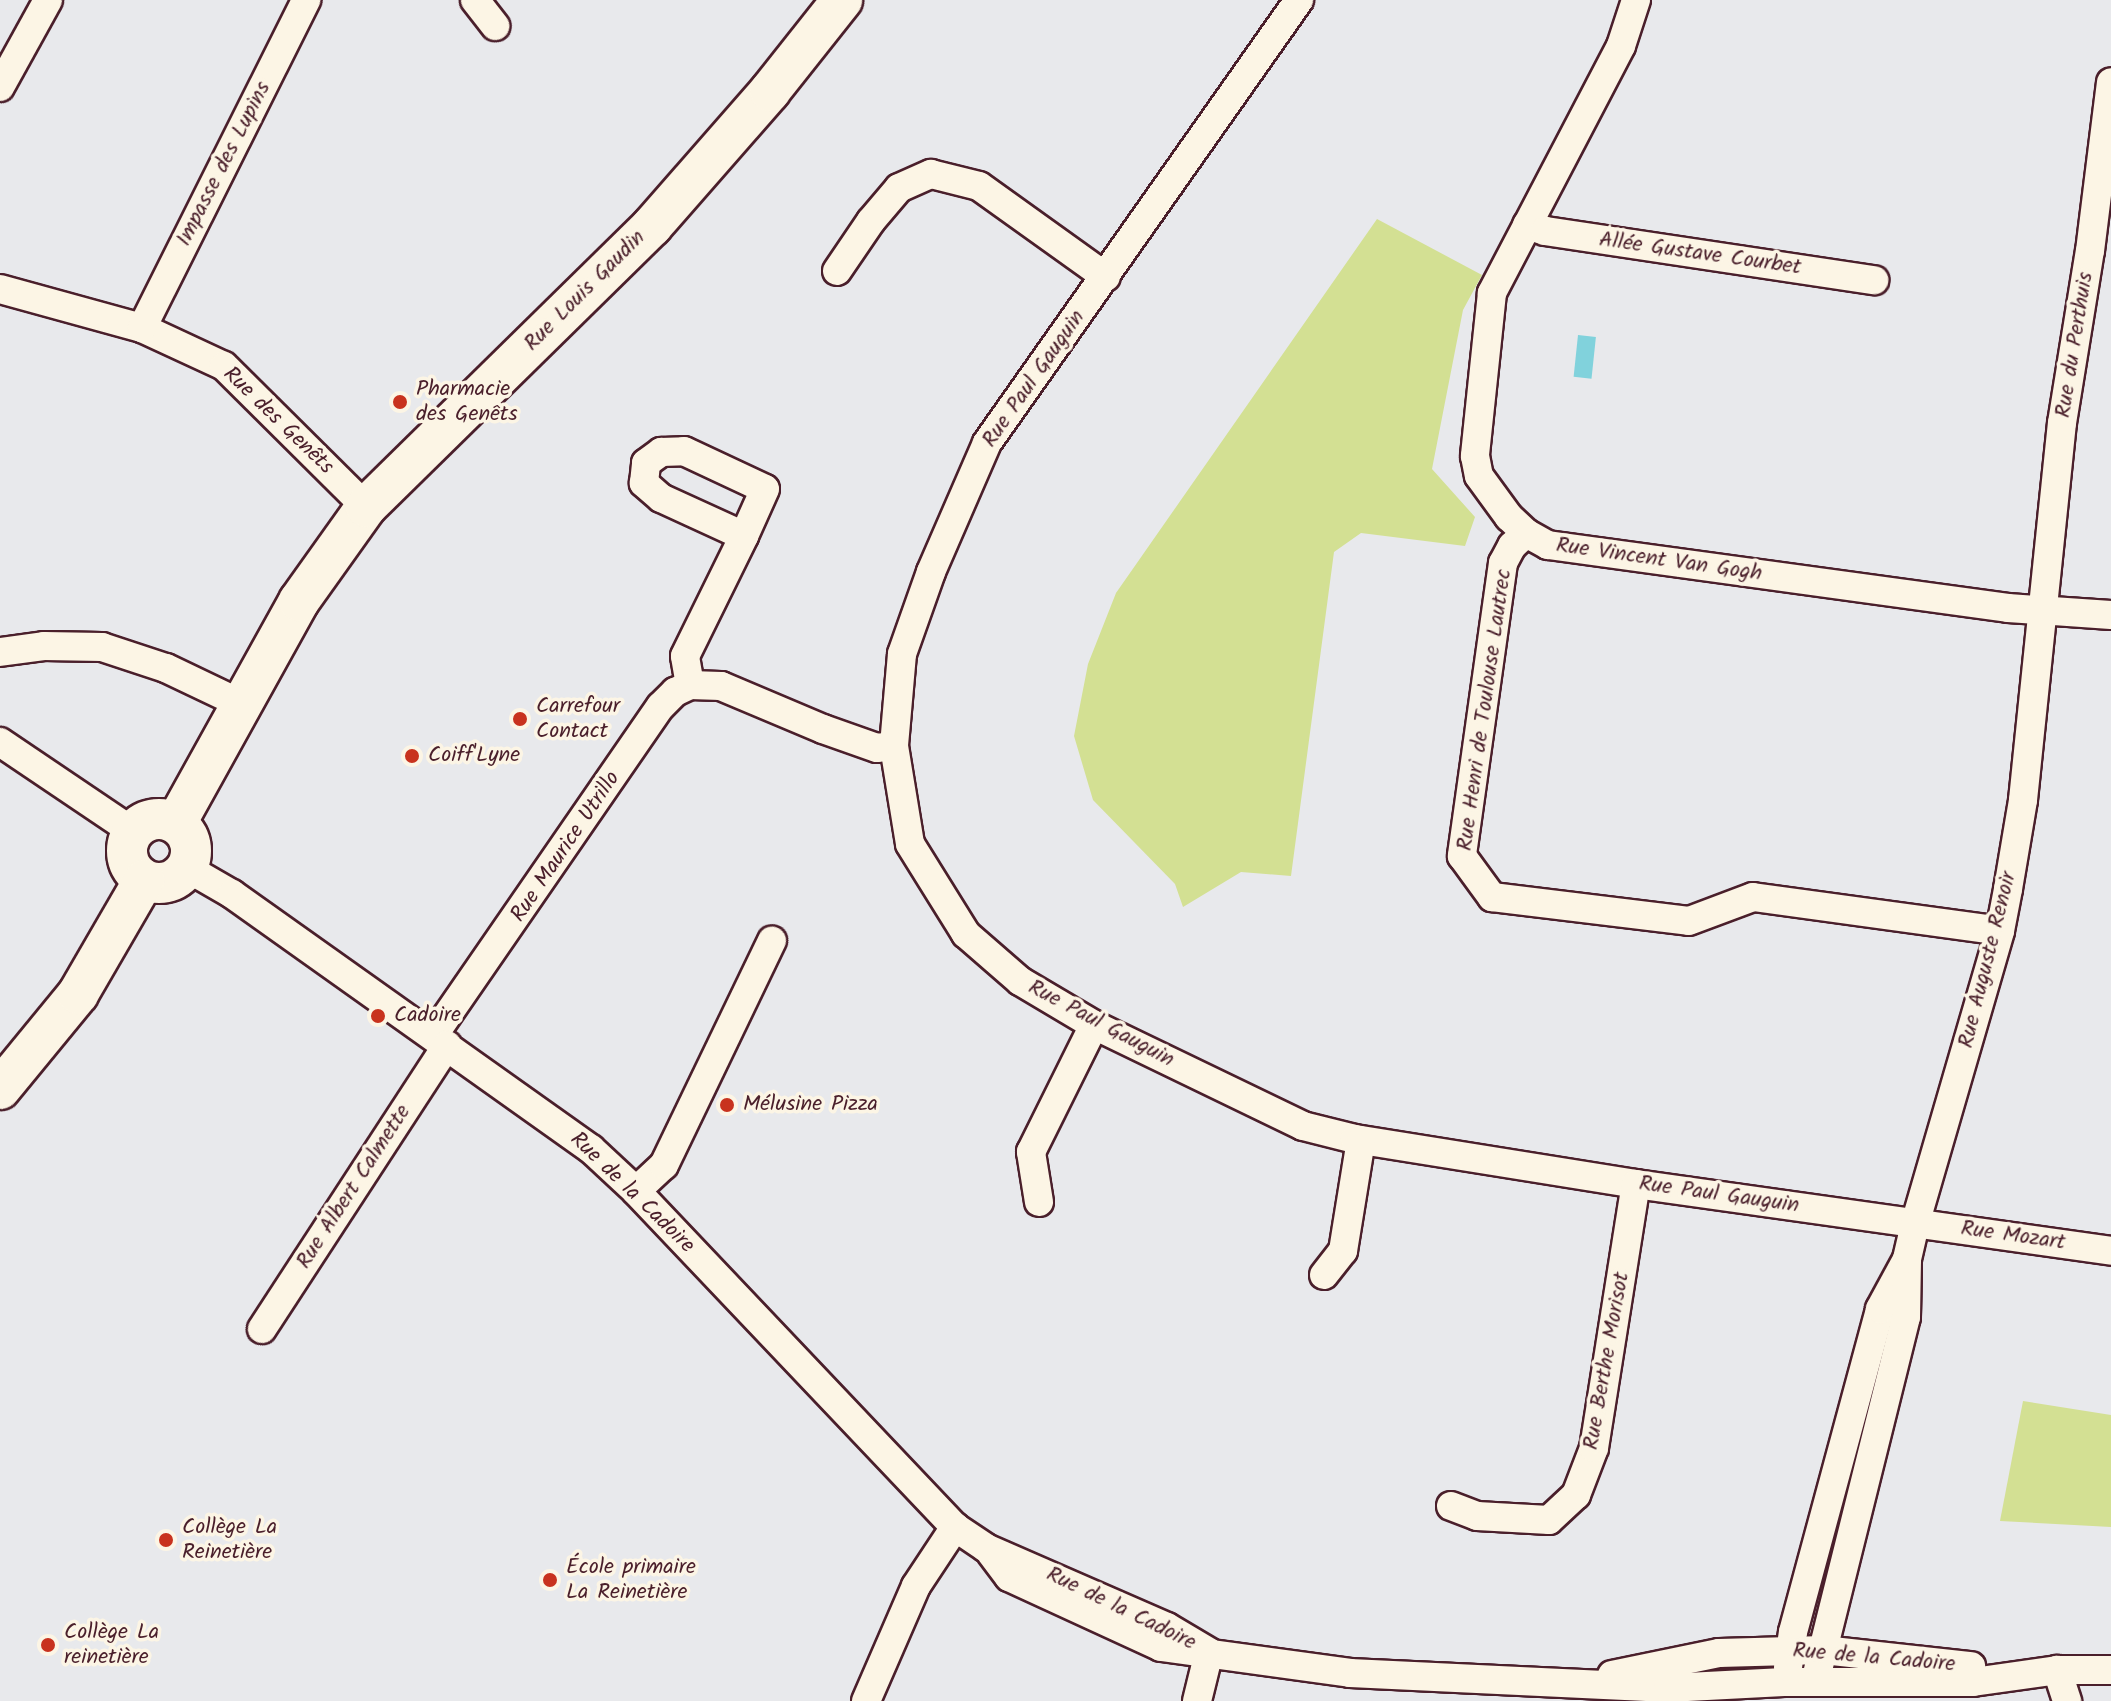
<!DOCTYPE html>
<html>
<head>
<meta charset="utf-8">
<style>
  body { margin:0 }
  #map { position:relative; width:2111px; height:1701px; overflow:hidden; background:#e8e9ec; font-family:Kalam,sans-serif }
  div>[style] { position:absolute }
  .green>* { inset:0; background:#d3e093 }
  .water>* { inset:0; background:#81d2dc; transform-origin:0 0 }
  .roads { filter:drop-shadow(2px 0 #4a1f2b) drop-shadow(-2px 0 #4a1f2b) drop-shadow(0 2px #4a1f2b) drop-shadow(0 -2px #4a1f2b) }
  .street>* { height:28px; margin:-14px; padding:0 14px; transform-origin:14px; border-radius:14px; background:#fcf5e5 }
  .secondary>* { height:40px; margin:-20px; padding:0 20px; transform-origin:20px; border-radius:20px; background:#fcf5e5 }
  .secondary>.ring { margin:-20px; padding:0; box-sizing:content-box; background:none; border:40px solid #fcf5e5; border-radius:50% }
  .dots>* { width:22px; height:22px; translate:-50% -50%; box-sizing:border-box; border:4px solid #fcf5e5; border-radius:50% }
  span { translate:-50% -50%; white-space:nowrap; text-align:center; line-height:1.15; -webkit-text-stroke:7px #fcf5e5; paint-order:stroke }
  .street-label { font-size:22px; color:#4a1f2b }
  .poi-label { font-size:22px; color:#4a1f2b }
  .left { translate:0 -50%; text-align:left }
</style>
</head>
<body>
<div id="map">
  <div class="green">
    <i style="clip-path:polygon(1377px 219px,1482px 275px,1463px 310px,1432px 469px,1475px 517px,1465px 546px,1361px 533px,1334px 552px,1291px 876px,1241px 872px,1183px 907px,1175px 884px,1093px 800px,1074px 736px,1088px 664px,1116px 593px)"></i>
    <i style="clip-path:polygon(2023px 1401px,2111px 1415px,2111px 1527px,2000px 1521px)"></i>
  </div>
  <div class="water">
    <i style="left:1578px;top:335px;width:18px;height:42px;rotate:6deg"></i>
  </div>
  <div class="roads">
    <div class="street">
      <i style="left:475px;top:0;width:33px;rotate:52deg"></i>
      <i style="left:1299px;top:0;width:542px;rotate:125.16deg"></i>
      <i style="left:987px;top:443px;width:141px;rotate:113.5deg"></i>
      <i style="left:931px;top:572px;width:87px;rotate:109.5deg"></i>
      <i style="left:902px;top:654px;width:92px;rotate:95deg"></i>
      <i style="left:894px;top:746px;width:99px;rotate:80.7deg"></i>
      <i style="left:910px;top:844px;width:106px;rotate:58.1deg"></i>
      <i style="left:966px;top:934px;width:72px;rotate:41deg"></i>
      <i style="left:1020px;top:981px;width:86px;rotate:30.7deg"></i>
      <i style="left:1094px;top:1025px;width:232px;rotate:25.8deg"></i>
      <i style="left:1303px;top:1126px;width:54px;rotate:14deg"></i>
      <i style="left:1355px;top:1139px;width:285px;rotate:9.1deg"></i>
      <i style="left:1636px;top:1184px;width:480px;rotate:8deg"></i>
      <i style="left:1636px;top:0;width:48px;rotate:108.1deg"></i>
      <i style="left:1621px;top:46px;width:279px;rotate:117.6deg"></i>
      <i style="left:1492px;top:293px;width:164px;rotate:96deg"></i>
      <i style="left:1475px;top:456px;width:20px;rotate:79deg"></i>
      <i style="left:1479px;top:476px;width:51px;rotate:53.8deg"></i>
      <i style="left:1509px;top:517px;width:23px;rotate:43deg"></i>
      <i style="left:1526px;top:533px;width:25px;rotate:29deg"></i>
      <i style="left:1548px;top:545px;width:464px;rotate:7.8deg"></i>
      <i style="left:2008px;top:608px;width:103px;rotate:3.9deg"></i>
      <i style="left:0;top:87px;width:99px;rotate:-61.1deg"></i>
      <i style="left:1527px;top:225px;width:19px;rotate:18deg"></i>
      <i style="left:1545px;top:231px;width:333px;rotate:8.5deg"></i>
      <i style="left:837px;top:271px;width:60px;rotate:-55.8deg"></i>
      <i style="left:871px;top:221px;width:43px;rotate:-49.7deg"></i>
      <i style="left:899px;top:188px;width:35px;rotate:-24deg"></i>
      <i style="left:931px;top:174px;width:49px;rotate:14deg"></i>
      <i style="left:979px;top:186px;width:156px;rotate:35.6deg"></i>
      <i style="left:0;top:289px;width:147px;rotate:15.4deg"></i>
      <i style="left:142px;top:328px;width:90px;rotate:24.9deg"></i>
      <i style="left:224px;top:366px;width:200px;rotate:44.8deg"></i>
      <i style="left:142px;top:328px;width:367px;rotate:-63.4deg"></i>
      <i style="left:1526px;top:533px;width:19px;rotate:137deg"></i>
      <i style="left:1512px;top:546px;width:19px;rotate:118deg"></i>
      <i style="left:1503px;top:563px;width:296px;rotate:98deg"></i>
      <i style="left:1462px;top:856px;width:51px;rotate:53.8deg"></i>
      <i style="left:1492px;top:897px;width:198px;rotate:6.9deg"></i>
      <i style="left:1689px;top:921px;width:68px;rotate:-20.6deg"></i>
      <i style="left:1753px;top:897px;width:249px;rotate:7.8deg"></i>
      <i style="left:0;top:652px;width:44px;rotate:-7.8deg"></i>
      <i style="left:44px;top:646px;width:58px;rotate:1deg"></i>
      <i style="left:102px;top:647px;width:67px;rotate:18.2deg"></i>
      <i style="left:166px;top:668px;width:81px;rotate:25.6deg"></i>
      <i style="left:690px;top:685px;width:29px;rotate:-100deg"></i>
      <i style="left:685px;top:656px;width:134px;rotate:-63.8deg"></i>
      <i style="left:744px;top:536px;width:91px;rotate:-155.4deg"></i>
      <i style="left:661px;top:498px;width:23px;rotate:-139deg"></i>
      <i style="left:644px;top:483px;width:20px;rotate:-84deg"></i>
      <i style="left:646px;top:463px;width:19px;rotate:-36deg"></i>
      <i style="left:661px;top:452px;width:23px;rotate:-2deg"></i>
      <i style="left:684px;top:451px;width:89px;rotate:25.1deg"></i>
      <i style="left:765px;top:489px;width:51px;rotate:114.1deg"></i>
      <i style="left:0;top:742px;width:159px;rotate:34deg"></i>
      <i style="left:187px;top:868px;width:52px;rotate:30deg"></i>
      <i style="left:232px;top:894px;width:440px;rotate:35.4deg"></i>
      <i style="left:591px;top:1149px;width:62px;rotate:43deg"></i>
      <i style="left:636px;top:1191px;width:463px;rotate:46.5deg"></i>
      <i style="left:955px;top:1527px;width:37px;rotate:34deg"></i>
      <i style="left:986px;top:1548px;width:197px;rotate:23.6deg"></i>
      <i style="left:1167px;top:1627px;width:49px;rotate:30.8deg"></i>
      <i style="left:433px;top:1036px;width:401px;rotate:-55.4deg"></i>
      <i style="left:661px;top:706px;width:20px;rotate:-45deg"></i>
      <i style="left:675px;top:692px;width:17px;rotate:-25deg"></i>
      <i style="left:690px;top:685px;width:31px;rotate:2deg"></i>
      <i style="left:721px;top:686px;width:111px;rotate:22.9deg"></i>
      <i style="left:823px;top:729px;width:57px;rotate:19.4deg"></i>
      <i style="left:877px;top:748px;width:17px;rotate:-7deg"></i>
      <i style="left:636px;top:1191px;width:38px;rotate:-43deg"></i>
      <i style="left:664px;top:1165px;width:249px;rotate:-64.3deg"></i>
      <i style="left:1039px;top:1202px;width:51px;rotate:-99.1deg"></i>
      <i style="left:1031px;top:1152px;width:142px;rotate:-63.6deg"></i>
      <i style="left:1324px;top:1275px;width:31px;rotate:-52deg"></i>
      <i style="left:1343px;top:1251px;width:112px;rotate:-80.8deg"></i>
      <i style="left:262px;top:1329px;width:339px;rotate:-56.9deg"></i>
      <i style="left:1451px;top:1506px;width:28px;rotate:21deg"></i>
      <i style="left:1477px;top:1516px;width:72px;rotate:3.2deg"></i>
      <i style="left:1549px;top:1520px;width:37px;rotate:-43deg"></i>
      <i style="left:1576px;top:1495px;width:50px;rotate:-69deg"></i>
      <i style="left:1594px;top:1448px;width:267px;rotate:-81deg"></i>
      <i style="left:991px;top:1553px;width:30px;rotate:53deg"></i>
      <i style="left:1009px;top:1577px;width:167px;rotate:24.7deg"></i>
      <i style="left:1161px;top:1647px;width:191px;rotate:7.8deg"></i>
      <i style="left:1350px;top:1673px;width:318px;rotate:2.7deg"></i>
      <i style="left:1668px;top:1688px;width:116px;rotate:-3deg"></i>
      <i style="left:1784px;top:1682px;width:189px"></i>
      <i style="left:1973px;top:1682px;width:85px;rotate:-8.1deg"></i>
      <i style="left:2057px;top:1670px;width:54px"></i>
      <i style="left:1788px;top:1667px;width:35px;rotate:-82deg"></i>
      <i style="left:1793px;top:1632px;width:335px;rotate:-74.9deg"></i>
      <i style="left:1880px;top:1309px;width:52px;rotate:-61.5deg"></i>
      <i style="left:2057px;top:1670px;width:33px;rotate:72deg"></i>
      <i style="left:1612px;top:1675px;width:109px;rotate:-11.6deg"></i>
      <i style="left:1719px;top:1653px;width:72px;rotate:-1.6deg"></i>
      <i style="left:1791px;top:1651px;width:32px;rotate:-2deg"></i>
      <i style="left:1823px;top:1650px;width:149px;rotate:6.2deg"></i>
      <i style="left:1815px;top:1682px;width:376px;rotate:-76deg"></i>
      <i style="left:1906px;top:1317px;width:58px;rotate:-89deg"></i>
      <i style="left:1907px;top:1259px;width:36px;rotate:-77deg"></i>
      <i style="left:1915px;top:1224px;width:305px;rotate:-73.8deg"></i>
      <i style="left:2000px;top:931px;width:43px;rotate:-79.2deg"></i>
      <i style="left:2008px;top:889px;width:90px;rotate:-80.4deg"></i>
      <i style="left:2023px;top:800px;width:379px;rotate:-84.1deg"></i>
      <i style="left:2062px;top:423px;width:174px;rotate:-80.8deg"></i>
      <i style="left:2090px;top:251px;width:170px;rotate:-82.9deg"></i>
      <i style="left:866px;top:1701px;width:125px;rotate:-66.5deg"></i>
      <i style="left:916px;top:1586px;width:71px;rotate:-56.5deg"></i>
      <i style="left:1197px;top:1701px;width:50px;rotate:-76.2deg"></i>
    </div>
    <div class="secondary">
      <i class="ring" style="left:127px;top:819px;width:24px;height:24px"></i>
      <i style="left:176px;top:823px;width:254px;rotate:-61deg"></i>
      <i style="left:299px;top:601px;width:115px;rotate:-54.5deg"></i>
      <i style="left:366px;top:507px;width:401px;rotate:-44.5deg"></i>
      <i style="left:652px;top:226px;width:179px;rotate:-48.8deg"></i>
      <i style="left:770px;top:91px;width:116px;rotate:-51.6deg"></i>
      <i style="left:0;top:1089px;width:123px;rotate:-50.6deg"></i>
      <i style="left:78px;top:994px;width:132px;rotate:-59.9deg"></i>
    </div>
  </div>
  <div class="dots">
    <i style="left:400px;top:402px;background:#c8321e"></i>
    <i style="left:520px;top:719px;background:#c8321e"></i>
    <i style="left:412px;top:756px;background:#c8321e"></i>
    <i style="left:378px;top:1016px;background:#c8321e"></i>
    <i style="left:727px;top:1105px;background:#c8321e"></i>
    <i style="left:166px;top:1540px;background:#c8321e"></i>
    <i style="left:550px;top:1580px;background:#c8321e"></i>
    <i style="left:48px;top:1645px;background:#c8321e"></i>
  </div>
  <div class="street-label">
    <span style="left:224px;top:164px;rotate:-63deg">Impasse des Lupins</span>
    <span style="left:1700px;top:254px;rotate:8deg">Allée Gustave Courbet</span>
    <span style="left:585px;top:291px;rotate:-45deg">Rue Louis Gaudin</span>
    <span style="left:2075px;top:345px;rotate:-81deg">Rue du Perthuis</span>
    <span style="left:1034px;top:379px;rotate:-55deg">Rue Paul Gauguin</span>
    <span style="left:278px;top:421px;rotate:44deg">Rue des Genêts</span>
    <span style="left:1659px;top:560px;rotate:8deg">Rue Vincent Van Gogh</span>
    <span style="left:1485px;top:710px;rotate:-82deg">Rue Henri de Toulouse Lautrec</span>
    <span style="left:566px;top:847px;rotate:-56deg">Rue Maurice Utrillo</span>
    <span style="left:1988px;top:960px;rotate:-76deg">Rue Auguste Renoir</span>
    <span style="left:1101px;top:1024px;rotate:28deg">Rue Paul Gauguin</span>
    <span style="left:354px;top:1187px;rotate:-57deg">Rue Albert Calmette</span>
    <span style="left:632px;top:1193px;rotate:44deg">Rue de la Cadoire</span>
    <span style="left:1719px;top:1195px;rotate:8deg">Rue Paul Gauguin</span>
    <span style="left:2013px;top:1236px;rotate:8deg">Rue Mozart</span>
    <span style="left:1607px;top:1361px;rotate:-80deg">Rue Berthe Morisot</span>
    <span style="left:1121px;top:1609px;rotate:26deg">Rue de la Cadoire</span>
    <span style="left:1874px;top:1658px;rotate:5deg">Rue de la Cadoire</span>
  </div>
  <div class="poi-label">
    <span class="left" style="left:416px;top:402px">Pharmacie<br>des Genêts</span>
    <span class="left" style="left:536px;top:719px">Carrefour<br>Contact</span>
    <span class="left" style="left:428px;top:756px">Coiff'Lyne</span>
    <span class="left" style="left:394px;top:1016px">Cadoire</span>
    <span class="left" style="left:743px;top:1105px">Mélusine Pizza</span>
    <span class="left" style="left:182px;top:1540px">Collège La<br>Reinetière</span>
    <span class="left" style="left:566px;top:1580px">École primaire<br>La Reinetière</span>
    <span class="left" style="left:64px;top:1645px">Collège La<br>reinetière</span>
  </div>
</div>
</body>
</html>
